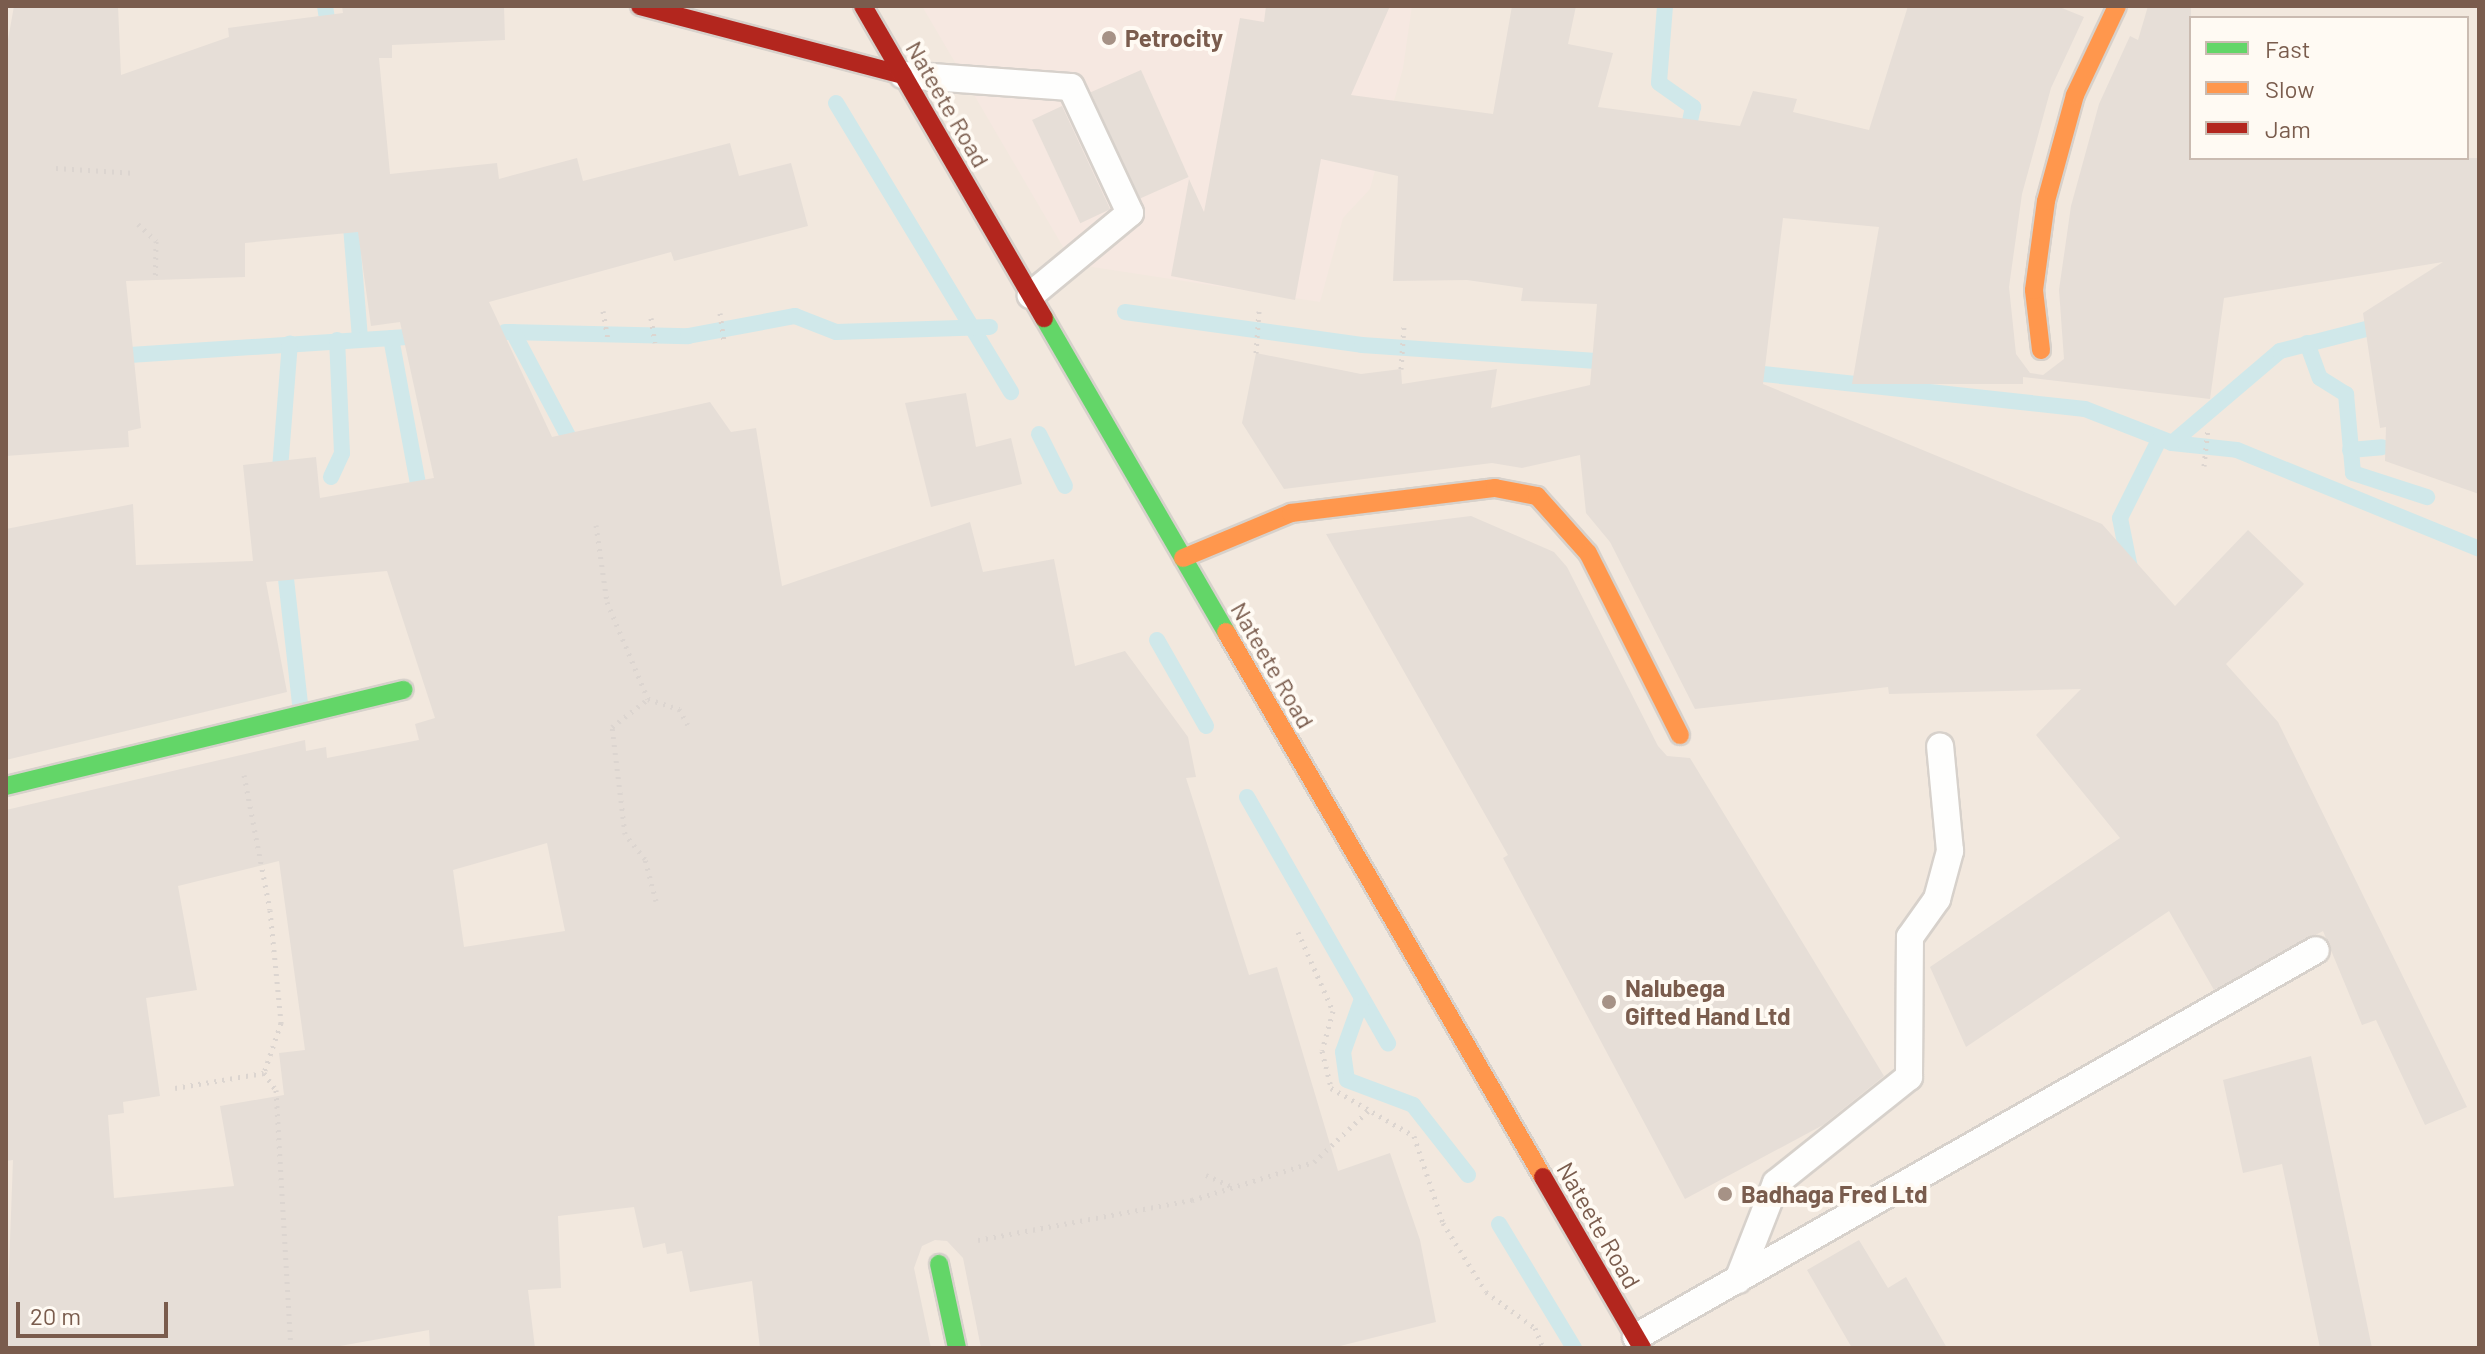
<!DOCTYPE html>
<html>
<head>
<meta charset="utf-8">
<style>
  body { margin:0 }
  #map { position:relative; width:2485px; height:1354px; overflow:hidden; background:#f9f5f0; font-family:Barlow,sans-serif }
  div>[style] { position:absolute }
  .residential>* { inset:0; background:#f2e8de }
  .commercial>* { inset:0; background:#f6e8e1 }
  .stream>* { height:16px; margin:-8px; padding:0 8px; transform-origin:8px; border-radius:8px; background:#d0e8ea }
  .building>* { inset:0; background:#e6ded7; transform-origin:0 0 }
  .path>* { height:5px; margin-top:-2.5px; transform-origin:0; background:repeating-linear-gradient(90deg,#dcd5d0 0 2px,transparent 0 8px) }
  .roads { filter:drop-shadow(2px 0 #d7d1cb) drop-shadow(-2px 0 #d7d1cb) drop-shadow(0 2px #d7d1cb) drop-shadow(0 -2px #d7d1cb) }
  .lane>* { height:26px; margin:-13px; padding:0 13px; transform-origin:13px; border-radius:13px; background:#fefefd }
  .fast>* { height:18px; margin:-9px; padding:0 9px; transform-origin:9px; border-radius:9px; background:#63d668 }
  .slow>* { height:18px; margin:-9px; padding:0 9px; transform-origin:9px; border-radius:9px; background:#ff974d }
  .jam>* { height:18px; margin:-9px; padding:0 9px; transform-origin:9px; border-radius:9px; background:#b3261e }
  .dots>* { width:22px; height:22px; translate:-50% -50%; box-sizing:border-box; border:4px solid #fffaf3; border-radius:50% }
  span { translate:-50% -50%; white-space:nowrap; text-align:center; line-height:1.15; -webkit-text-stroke:8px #fffaf3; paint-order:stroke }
  .poi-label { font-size:24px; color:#7a5c4d; font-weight:700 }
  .left { translate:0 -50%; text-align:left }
  .street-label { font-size:24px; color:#7a5c4d }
  .frame { position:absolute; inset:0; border:8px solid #7a5c4d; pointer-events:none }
  .legend { position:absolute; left:2189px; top:16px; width:280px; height:144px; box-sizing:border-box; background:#fffaf3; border:2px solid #cabbb1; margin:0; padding:10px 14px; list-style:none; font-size:24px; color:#7a5c4d }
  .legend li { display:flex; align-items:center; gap:16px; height:40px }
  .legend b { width:40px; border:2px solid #cabbb1 }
  .scale { position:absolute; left:16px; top:1302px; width:152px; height:36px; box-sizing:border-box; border:4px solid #7a5c4d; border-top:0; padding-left:10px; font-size:24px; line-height:28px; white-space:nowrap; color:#7a5c4d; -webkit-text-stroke:6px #fffaf3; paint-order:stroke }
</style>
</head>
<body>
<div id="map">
  <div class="residential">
    <i style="clip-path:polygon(evenodd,6px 6px,2479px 6px,2479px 1348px,6px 1348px,6px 6px,2191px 18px,2467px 18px,2467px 158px,2191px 158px,2191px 18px)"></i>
  </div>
  <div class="commercial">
    <i style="clip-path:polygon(922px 6px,1412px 6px,1403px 68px,1370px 189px,1343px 218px,1320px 302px,1073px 264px)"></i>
  </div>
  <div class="stream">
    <i style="left:325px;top:6px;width:30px;rotate:81deg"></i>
    <i style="left:1665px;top:6px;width:77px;rotate:94.5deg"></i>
    <i style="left:1659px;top:83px;width:42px;rotate:35.2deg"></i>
    <i style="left:1693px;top:107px;width:33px;rotate:102deg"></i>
    <i style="left:836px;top:103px;width:338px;rotate:58.8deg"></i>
    <i style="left:350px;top:214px;width:125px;rotate:85.4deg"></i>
    <i style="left:1125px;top:312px;width:239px;rotate:7.9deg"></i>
    <i style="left:1362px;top:345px;width:253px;rotate:3.9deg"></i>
    <i style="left:505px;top:332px;width:183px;rotate:1.3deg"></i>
    <i style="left:688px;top:336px;width:109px;rotate:-10.6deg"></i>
    <i style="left:795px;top:316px;width:44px;rotate:21.3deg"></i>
    <i style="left:836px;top:332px;width:154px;rotate:-1.9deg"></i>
    <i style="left:513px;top:332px;width:135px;rotate:62.1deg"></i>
    <i style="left:391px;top:338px;width:165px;rotate:79.5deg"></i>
    <i style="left:2307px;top:343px;width:37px;rotate:70deg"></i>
    <i style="left:2320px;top:378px;width:31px;rotate:32deg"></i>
    <i style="left:2346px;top:394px;width:79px;rotate:84.9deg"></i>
    <i style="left:2353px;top:473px;width:78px;rotate:18deg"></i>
    <i style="left:114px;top:356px;width:309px;rotate:-3.7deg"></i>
    <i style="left:1745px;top:372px;width:342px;rotate:6.2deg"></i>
    <i style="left:2085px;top:409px;width:93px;rotate:21.3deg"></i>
    <i style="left:2172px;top:443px;width:65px;rotate:6.1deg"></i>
    <i style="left:2237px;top:450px;width:261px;rotate:22.2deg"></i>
    <i style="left:1039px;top:434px;width:58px;rotate:63.4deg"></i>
    <i style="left:2172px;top:443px;width:142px;rotate:-40.4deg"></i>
    <i style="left:2280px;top:351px;width:108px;rotate:-14.4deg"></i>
    <i style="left:2350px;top:450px;width:32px;rotate:-5deg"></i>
    <i style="left:331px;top:477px;width:26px;rotate:-65deg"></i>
    <i style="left:342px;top:453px;width:113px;rotate:-92.5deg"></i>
    <i style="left:279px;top:482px;width:139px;rotate:-85.5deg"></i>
    <i style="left:284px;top:561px;width:153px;rotate:83.6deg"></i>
    <i style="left:2131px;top:573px;width:56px;rotate:-101.3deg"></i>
    <i style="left:2120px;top:518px;width:89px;rotate:-63.4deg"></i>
    <i style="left:1157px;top:640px;width:99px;rotate:60.3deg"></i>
    <i style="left:1247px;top:797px;width:284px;rotate:60.2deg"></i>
    <i style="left:1362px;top:999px;width:56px;rotate:109.7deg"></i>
    <i style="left:1343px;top:1052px;width:28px;rotate:82deg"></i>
    <i style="left:1347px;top:1080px;width:71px;rotate:20.7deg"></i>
    <i style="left:1413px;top:1105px;width:89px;rotate:51.8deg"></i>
    <i style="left:1499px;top:1224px;width:145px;rotate:58.8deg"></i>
  </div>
  <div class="building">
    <i style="clip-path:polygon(evenodd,14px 6px,118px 6px,121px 75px,229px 37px,228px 28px,343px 13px,342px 6px,504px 6px,505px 40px,392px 45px,392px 58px,379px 58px,390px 174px,497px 163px,499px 179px,577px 158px,583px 181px,730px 143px,739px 176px,791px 163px,808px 226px,674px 261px,671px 252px,489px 302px,552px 437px,710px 402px,731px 432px,756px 428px,782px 586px,970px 522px,983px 572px,1054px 559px,1075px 666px,1125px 651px,1188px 737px,1196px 777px,1186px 778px,1249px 975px,1277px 967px,1338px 1171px,1390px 1153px,1420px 1240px,1436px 1322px,1332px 1348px,981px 1348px,963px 1258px,947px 1241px,935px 1240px,922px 1246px,914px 1268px,931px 1348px,760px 1348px,752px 1281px,690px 1292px,682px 1251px,667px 1254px,665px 1243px,643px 1248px,634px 1207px,558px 1216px,561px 1288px,528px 1290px,535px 1348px,430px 1348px,429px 1330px,329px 1348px,6px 1348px,13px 1160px,6px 1161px,6px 810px,305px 740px,306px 751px,326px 747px,327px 758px,419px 740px,415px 724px,435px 718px,387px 571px,266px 582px,287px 692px,6px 760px,6px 529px,133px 504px,136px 565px,253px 561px,243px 465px,316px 457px,320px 498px,434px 478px,400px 322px,371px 326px,358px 232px,245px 243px,245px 277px,126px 281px,141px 428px,128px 431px,129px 447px,6px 456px,6px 51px,14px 6px,547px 843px,565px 931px,464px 947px,453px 870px,547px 843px,14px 6px,279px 861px,305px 1050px,279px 1053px,284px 1095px,220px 1106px,234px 1186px,114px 1198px,108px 1115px,124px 1113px,123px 1102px,160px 1096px,146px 998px,197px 990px,178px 886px,279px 861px)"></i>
    <i style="clip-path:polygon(1266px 6px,1390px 6px,1351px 95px,1493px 114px,1512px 6px,1576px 6px,1568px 44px,1613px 53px,1598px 107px,1740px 126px,1753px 91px,1797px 99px,1793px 112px,1869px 130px,1908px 6px,2057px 6px,2084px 17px,2051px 88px,2022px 194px,2009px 287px,2016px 354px,2030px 373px,2043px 375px,2064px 359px,2059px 290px,2071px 206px,2099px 104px,2130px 36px,2138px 40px,2148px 6px,2191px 6px,2191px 158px,2479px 158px,2479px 494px,2385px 461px,2386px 427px,2380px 428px,2363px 313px,2443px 262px,2224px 298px,2210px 399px,2023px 377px,2023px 384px,1852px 384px,1879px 227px,1783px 218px,1763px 384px,2102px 524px,2175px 606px,2248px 530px,2304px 584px,2226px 664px,2278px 722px,2467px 1107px,2425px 1125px,2376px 1020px,2362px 1025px,2323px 931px,2214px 990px,2169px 911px,1966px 1047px,1930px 967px,2120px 838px,2036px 735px,2081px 689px,1889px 694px,1888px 687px,1695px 709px,1610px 542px,1586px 513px,1580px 455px,1522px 468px,1492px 463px,1284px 489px,1242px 423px,1256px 353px,1361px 374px,1401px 369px,1402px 384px,1497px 369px,1491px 408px,1590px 385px,1597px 304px,1521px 301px,1523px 288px,1467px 280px,1393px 281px,1398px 176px,1321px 159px,1295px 300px,1171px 276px,1189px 179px,1204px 212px,1240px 18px,1264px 22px)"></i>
    <i style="left:1141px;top:70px;width:117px;height:55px;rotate:66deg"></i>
    <i style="left:1062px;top:106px;width:114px;height:33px;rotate:65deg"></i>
    <i style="clip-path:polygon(966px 393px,976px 447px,1011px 438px,1022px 484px,931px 507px,905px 403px)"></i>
    <i style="clip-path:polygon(1471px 516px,1554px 552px,1567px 567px,1658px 746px,1667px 756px,1690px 758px,1884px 1076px,1823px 1125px,1685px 1199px,1503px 858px,1508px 855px,1326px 534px)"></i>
    <i style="clip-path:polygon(2311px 1056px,2372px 1348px,2320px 1348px,2282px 1164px,2243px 1173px,2223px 1080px)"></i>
    <i style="clip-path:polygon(1859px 1240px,1888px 1288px,1906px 1277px,1947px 1348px,1852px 1348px,1807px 1270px)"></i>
  </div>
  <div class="path">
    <i style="left:56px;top:168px;width:80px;rotate:3.6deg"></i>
    <i style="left:138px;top:224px;width:25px;rotate:43deg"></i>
    <i style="left:156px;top:241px;width:39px;rotate:91deg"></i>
    <i style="left:603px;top:311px;width:29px;rotate:80deg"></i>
    <i style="left:720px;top:313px;width:29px;rotate:82deg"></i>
    <i style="left:651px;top:318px;width:25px;rotate:81deg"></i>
    <i style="left:1256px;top:353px;width:42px;rotate:-85.9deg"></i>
    <i style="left:1401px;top:369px;width:43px;rotate:-86deg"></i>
    <i style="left:2204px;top:466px;width:37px;rotate:-84deg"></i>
    <i style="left:596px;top:525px;width:78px;rotate:81.9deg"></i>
    <i style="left:607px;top:602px;width:105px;rotate:67.1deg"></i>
    <i style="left:244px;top:775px;width:137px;rotate:79.1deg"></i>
    <i style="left:270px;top:910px;width:114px;rotate:84.4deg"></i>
    <i style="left:281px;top:1023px;width:53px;rotate:108.8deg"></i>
    <i style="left:656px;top:901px;width:43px;rotate:-104.7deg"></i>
    <i style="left:645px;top:859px;width:32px;rotate:-129deg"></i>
    <i style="left:625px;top:834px;width:108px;rotate:-96.9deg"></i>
    <i style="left:612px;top:727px;width:46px;rotate:-37.9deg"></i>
    <i style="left:648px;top:699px;width:33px;rotate:18deg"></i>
    <i style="left:679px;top:709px;width:18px;rotate:61deg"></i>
    <i style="left:1298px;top:932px;width:86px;rotate:66.1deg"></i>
    <i style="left:1333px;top:1011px;width:41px;rotate:105.4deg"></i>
    <i style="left:1322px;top:1051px;width:38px;rotate:76deg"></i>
    <i style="left:1331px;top:1088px;width:96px;rotate:30deg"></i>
    <i style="left:1414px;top:1136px;width:92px;rotate:71.6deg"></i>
    <i style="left:1443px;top:1223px;width:81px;rotate:58.1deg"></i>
    <i style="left:1486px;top:1292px;width:61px;rotate:36.3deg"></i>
    <i style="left:1535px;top:1328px;width:22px;rotate:68deg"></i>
    <i style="left:175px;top:1088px;width:90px;rotate:-9.6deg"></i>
    <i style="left:264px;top:1073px;width:21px;rotate:55deg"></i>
    <i style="left:276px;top:1090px;width:258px;rotate:86.7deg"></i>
    <i style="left:1206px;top:1175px;width:27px;rotate:24deg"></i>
    <i style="left:978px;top:1240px;width:218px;rotate:-10.6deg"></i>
    <i style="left:1192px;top:1200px;width:128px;rotate:-17.3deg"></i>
    <i style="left:1314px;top:1162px;width:77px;rotate:-43.4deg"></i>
  </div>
  <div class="roads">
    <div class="lane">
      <i style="left:903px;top:75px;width:168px;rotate:4.1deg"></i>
      <i style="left:1071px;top:87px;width:139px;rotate:64.9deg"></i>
      <i style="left:1130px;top:213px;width:129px;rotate:140.4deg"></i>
      <i style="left:1738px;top:1280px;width:104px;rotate:-68.6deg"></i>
      <i style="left:1776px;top:1183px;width:170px;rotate:-38.6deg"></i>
      <i style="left:1909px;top:1077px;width:140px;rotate:-89.6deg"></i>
      <i style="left:1910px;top:937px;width:47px;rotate:-54.6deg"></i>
      <i style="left:1937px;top:899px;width:50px;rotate:-74.8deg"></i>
      <i style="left:1950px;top:851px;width:105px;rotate:-95.4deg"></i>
      <i style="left:1636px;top:1337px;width:782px;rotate:-29.64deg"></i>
    </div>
    <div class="fast">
      <i style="left:1044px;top:318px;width:363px;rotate:59.9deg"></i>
      <i style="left:6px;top:786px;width:409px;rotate:-13.6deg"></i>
      <i style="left:939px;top:1264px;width:86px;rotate:77.9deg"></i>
    </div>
    <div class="slow">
      <i style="left:2041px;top:350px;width:60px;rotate:-96.7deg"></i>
      <i style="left:2034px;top:290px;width:90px;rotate:-82.3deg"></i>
      <i style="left:2046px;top:201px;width:110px;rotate:-74.7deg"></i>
      <i style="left:2075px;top:95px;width:98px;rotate:-64.7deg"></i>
      <i style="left:1183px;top:558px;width:117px;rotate:-22.6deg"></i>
      <i style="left:1291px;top:513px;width:206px;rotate:-7deg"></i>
      <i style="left:1495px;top:488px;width:43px;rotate:10.8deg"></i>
      <i style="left:1537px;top:496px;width:76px;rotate:48.2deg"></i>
      <i style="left:1588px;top:553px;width:204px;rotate:63.2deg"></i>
      <i style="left:1226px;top:632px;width:630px;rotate:59.82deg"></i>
    </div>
    <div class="jam">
      <i style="left:640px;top:6px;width:272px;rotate:14.7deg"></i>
      <i style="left:863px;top:6px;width:361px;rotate:59.9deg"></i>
      <i style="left:1543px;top:1177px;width:198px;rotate:59.9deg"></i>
    </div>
  </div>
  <div class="dots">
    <i style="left:1109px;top:38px;background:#a69286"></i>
    <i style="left:1609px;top:1002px;background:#a69286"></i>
    <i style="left:1725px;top:1194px;background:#a69286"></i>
  </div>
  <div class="poi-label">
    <span class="left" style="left:1125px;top:38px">Petrocity</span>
    <span class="left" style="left:1625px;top:1002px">Nalubega<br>Gifted Hand Ltd</span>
    <span class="left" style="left:1741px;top:1194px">Badhaga Fred Ltd</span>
  </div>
  <div class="street-label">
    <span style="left:948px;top:104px;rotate:60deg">Nateete Road</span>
    <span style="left:1273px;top:665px;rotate:60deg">Nateete Road</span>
    <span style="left:1599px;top:1225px;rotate:60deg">Nateete Road</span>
  </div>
  <div class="frame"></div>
  <ul class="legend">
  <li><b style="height:10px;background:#63d668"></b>Fast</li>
  <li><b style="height:10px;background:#ff974d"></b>Slow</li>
  <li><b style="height:10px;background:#b3261e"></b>Jam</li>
  </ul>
  <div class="scale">20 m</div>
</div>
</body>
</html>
